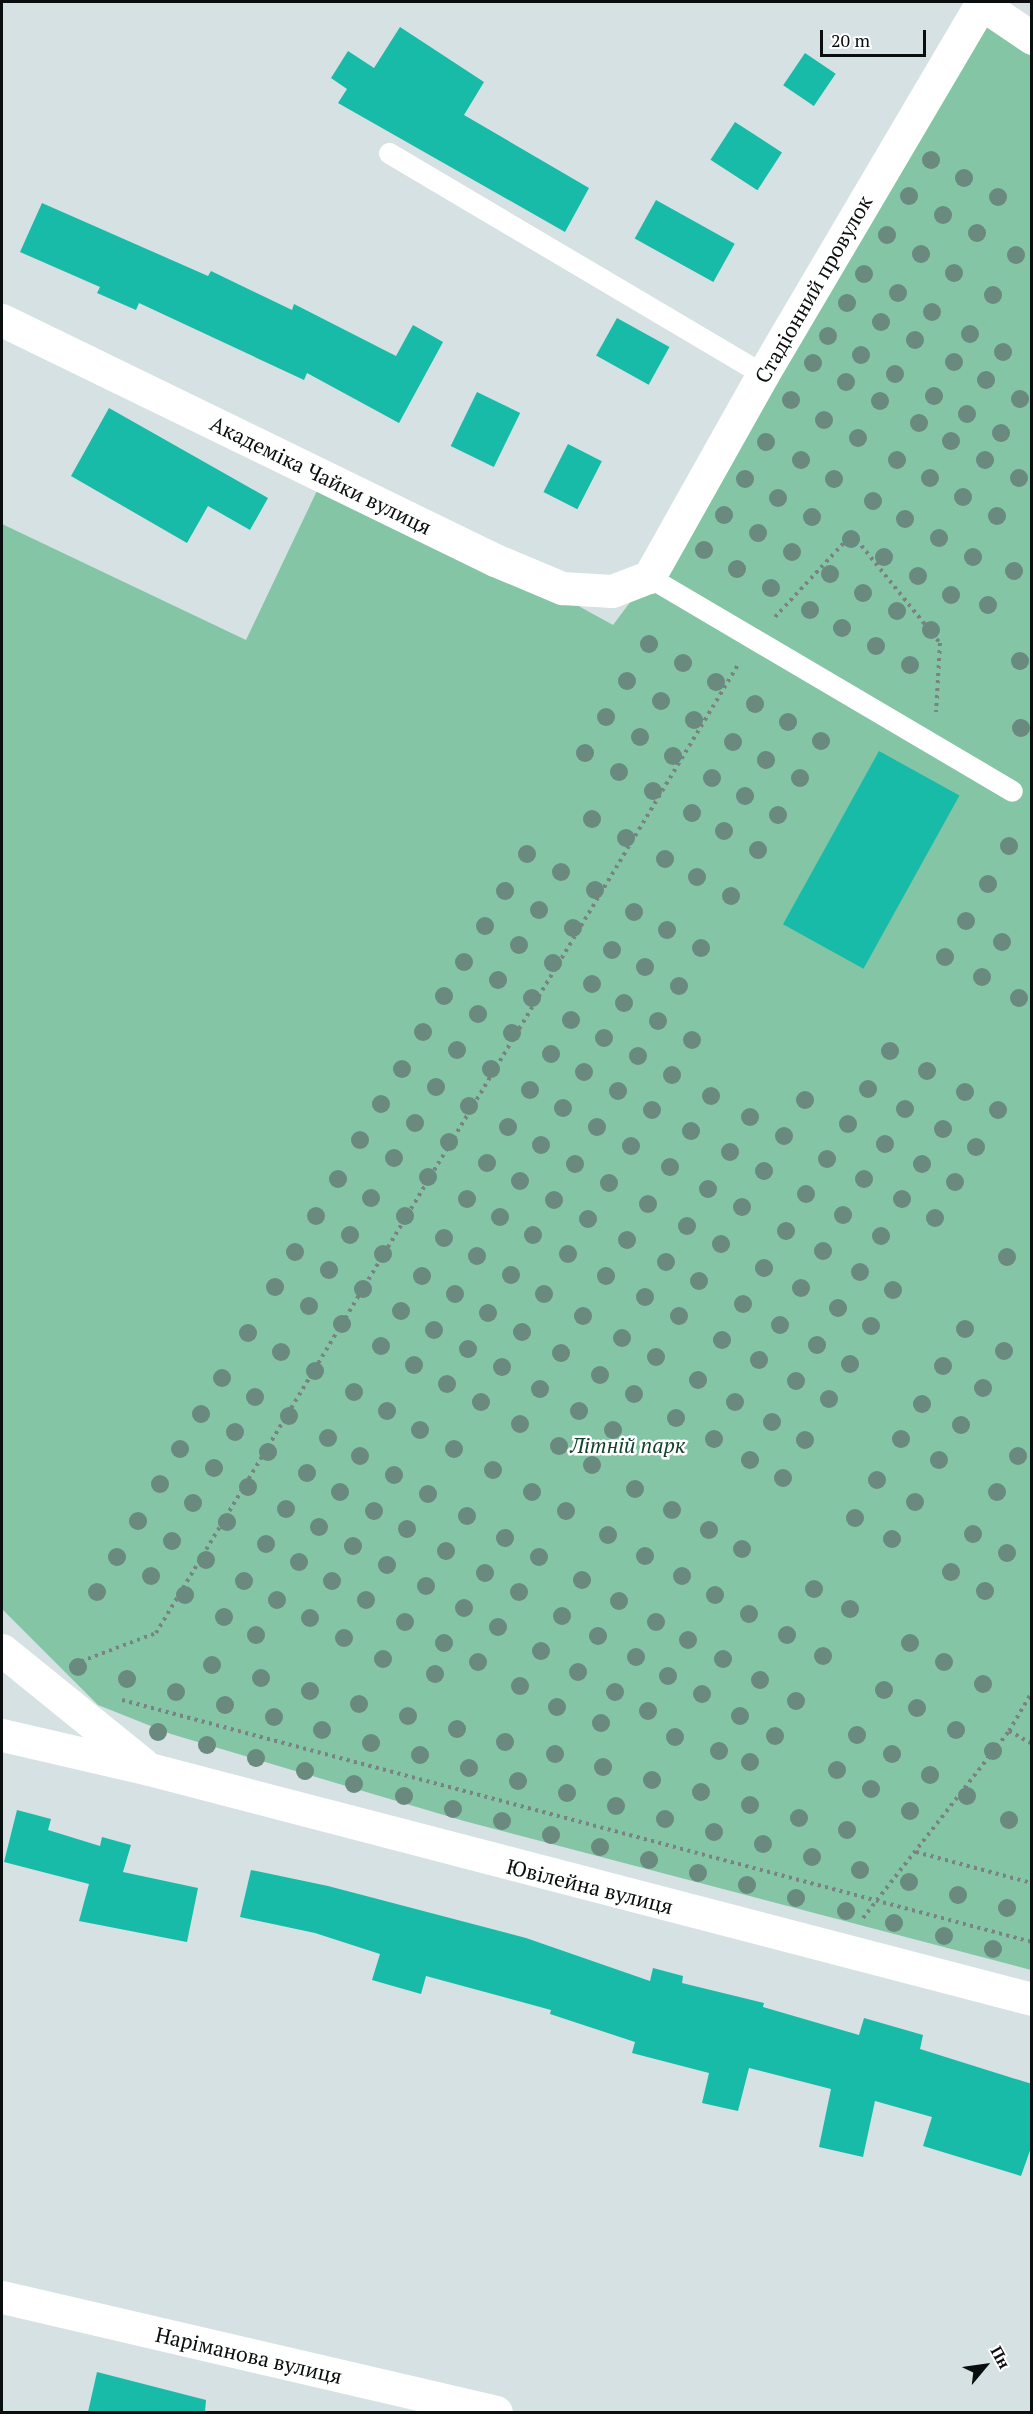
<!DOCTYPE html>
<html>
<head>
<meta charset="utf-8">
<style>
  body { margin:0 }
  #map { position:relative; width:1033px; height:2414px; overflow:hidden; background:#d5e1e2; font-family:"PT Serif",serif }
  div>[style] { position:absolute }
  .green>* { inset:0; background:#84c5a5 }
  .building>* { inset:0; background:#18bba8; transform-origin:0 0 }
  .path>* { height:4px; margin-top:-2px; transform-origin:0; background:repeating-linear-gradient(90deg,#7a8282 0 3px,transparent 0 7.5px) }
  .service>* { height:21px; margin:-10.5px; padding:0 10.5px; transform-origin:10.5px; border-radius:10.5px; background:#fff }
  .minor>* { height:33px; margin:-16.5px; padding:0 16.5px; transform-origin:16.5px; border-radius:16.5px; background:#fff }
  .tertiary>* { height:33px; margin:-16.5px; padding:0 16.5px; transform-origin:16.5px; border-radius:16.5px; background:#fff }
  .trees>* { width:18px; height:18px; margin:-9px; border-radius:50%; background:#6a897f }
  span { translate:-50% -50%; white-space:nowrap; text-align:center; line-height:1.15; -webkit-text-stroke:5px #fff; paint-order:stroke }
  .street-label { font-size:21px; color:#0a0e0e }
  .park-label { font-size:21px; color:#12412e; font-style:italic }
  .frame { position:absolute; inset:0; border:3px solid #0a0e0e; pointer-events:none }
  .north { position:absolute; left:955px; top:2336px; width:60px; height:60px; -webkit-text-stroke:4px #fff; paint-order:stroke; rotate:61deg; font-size:16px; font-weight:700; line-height:24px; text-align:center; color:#0a0e0e }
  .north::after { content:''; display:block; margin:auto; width:21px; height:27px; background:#0a0e0e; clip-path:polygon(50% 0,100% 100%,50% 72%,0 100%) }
  .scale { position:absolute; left:820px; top:30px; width:106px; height:27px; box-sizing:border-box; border:3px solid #0a0e0e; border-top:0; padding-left:8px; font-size:18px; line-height:21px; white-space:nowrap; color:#0a0e0e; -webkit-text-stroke:4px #fff; paint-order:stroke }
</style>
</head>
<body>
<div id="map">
  <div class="green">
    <i style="clip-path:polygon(981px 4px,1031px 38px,1031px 1970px,464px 1821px,171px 1734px,98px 1705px,2px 1609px,2px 524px,246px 640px,324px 476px,495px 560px,613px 625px,649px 577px)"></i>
  </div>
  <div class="building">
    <i style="clip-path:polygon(400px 27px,484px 82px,464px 115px,589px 188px,565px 232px,338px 103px,347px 89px,331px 78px,348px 51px,374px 68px)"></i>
    <i style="left:805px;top:53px;width:37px;height:39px;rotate:34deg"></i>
    <i style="left:735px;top:122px;width:56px;height:45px;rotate:33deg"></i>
    <i style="left:656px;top:200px;width:90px;height:44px;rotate:29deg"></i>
    <i style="clip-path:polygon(42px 203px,208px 276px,211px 271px,292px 310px,294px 304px,396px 356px,413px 325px,443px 342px,399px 423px,307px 373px,304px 380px,139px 303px,136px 310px,97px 293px,100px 287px,20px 252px)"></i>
    <i style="left:617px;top:318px;width:60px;height:43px;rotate:29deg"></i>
    <i style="left:477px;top:392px;width:48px;height:60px;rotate:26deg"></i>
    <i style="clip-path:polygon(109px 408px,268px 498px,250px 530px,208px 506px,187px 543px,71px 476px)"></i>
    <i style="left:568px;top:444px;width:38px;height:54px;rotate:27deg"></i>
    <i style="left:879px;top:751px;width:92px;height:198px;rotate:29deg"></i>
    <i style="clip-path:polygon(17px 1810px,51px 1819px,48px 1830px,100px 1846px,102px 1837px,131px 1845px,123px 1872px,198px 1888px,187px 1942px,79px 1921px,89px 1884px,4px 1862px)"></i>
    <i style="clip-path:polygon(251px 1870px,328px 1886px,526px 1938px,650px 1981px,653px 1968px,683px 1976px,682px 1983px,764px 2003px,763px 2007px,859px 2035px,864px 2018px,923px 2035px,920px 2049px,1032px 2084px,1032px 2145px,1021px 2176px,923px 2146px,932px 2117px,875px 2101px,863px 2157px,819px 2147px,831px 2089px,749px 2068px,738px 2111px,702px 2103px,709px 2073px,632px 2053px,635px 2042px,550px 2014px,551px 2010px,426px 1976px,421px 1994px,372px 1980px,380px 1954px,315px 1933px,240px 1917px)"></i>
    <i style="clip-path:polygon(97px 2372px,206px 2400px,205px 2412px,88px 2412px)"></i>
  </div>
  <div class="path">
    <i style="left:775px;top:617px;width:113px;rotate:-47.1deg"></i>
    <i style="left:852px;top:534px;width:140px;rotate:51.1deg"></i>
    <i style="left:940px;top:643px;width:69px;rotate:93.3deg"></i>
    <i style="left:74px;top:1664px;width:88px;rotate:-20.7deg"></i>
    <i style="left:156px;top:1633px;width:1132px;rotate:-58.99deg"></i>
    <i style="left:122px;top:1700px;width:942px;rotate:14.89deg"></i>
    <i style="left:1009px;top:1731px;width:45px;rotate:-59.5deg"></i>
    <i style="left:916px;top:1852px;width:120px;rotate:15deg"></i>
    <i style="left:863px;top:1918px;width:237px;rotate:-52deg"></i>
    <i style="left:1009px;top:1731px;width:26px;rotate:29deg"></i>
  </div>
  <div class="service">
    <i style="left:389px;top:153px;width:434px;rotate:30.6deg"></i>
    <i style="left:649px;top:577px;width:421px;rotate:30.5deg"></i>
  </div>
  <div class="minor">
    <i style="left:979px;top:2px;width:64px;rotate:34.2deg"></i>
    <i style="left:2px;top:320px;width:548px;rotate:25.96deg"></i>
    <i style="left:495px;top:560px;width:73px;rotate:22.7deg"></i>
    <i style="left:562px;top:588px;width:50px;rotate:3.4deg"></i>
    <i style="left:612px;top:591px;width:40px;rotate:-21deg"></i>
    <i style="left:649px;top:577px;width:233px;rotate:-60.7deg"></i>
    <i style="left:763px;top:374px;width:429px;rotate:-59.5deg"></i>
    <i style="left:2px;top:2297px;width:507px;rotate:13.1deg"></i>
  </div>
  <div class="tertiary">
    <i style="left:2px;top:1650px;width:181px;rotate:39deg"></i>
    <i style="left:2px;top:1735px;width:151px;rotate:13deg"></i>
    <i style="left:149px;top:1769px;width:912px;rotate:14.6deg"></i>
  </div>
  <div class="trees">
    <i style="left:931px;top:160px"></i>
    <i style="left:964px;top:178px"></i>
    <i style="left:909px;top:196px"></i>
    <i style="left:998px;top:197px"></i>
    <i style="left:943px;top:215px"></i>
    <i style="left:977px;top:233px"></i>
    <i style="left:887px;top:235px"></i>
    <i style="left:921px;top:254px"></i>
    <i style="left:1016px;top:255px"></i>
    <i style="left:954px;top:273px"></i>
    <i style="left:864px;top:274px"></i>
    <i style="left:898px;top:293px"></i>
    <i style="left:993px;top:295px"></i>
    <i style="left:847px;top:303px"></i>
    <i style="left:932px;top:312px"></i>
    <i style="left:881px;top:322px"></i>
    <i style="left:970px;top:334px"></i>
    <i style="left:828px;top:336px"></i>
    <i style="left:915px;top:340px"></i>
    <i style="left:1003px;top:352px"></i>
    <i style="left:861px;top:355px"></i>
    <i style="left:954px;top:362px"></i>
    <i style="left:813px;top:363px"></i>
    <i style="left:895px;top:374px"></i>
    <i style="left:986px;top:380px"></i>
    <i style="left:846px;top:382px"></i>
    <i style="left:934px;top:396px"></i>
    <i style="left:1020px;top:399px"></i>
    <i style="left:791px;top:400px"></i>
    <i style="left:880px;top:401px"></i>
    <i style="left:967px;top:414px"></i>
    <i style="left:824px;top:420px"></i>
    <i style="left:919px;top:423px"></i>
    <i style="left:1001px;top:433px"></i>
    <i style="left:858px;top:438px"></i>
    <i style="left:951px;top:441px"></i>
    <i style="left:766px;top:442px"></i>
    <i style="left:801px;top:460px"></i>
    <i style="left:897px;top:460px"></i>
    <i style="left:985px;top:460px"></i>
    <i style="left:930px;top:478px"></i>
    <i style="left:1019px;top:478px"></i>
    <i style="left:745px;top:479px"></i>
    <i style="left:834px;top:479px"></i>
    <i style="left:963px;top:497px"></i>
    <i style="left:778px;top:498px"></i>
    <i style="left:873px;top:501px"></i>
    <i style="left:724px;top:515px"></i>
    <i style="left:997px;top:516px"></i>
    <i style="left:812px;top:517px"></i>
    <i style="left:905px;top:519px"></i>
    <i style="left:758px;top:533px"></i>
    <i style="left:939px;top:538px"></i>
    <i style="left:851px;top:539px"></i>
    <i style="left:704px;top:550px"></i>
    <i style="left:792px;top:552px"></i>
    <i style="left:884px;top:557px"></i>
    <i style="left:973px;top:557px"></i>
    <i style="left:737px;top:569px"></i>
    <i style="left:1014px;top:571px"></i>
    <i style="left:830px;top:574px"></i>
    <i style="left:918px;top:576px"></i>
    <i style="left:771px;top:588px"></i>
    <i style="left:863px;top:593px"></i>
    <i style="left:951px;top:595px"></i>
    <i style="left:988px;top:605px"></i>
    <i style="left:810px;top:610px"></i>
    <i style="left:897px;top:611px"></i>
    <i style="left:842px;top:628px"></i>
    <i style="left:931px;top:630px"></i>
    <i style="left:649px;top:644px"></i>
    <i style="left:876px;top:646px"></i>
    <i style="left:1020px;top:661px"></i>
    <i style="left:683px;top:663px"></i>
    <i style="left:910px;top:665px"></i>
    <i style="left:627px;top:681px"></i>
    <i style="left:716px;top:682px"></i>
    <i style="left:661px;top:701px"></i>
    <i style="left:755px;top:704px"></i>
    <i style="left:606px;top:717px"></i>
    <i style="left:694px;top:720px"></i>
    <i style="left:788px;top:722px"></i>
    <i style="left:1021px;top:728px"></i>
    <i style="left:640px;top:737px"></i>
    <i style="left:821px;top:741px"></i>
    <i style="left:733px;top:742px"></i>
    <i style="left:585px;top:753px"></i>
    <i style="left:673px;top:756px"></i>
    <i style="left:766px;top:760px"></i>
    <i style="left:619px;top:772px"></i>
    <i style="left:712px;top:778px"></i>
    <i style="left:800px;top:778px"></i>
    <i style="left:653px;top:791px"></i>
    <i style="left:745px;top:796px"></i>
    <i style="left:692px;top:813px"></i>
    <i style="left:778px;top:815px"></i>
    <i style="left:592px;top:819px"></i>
    <i style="left:724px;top:831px"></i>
    <i style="left:626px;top:838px"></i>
    <i style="left:1009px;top:846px"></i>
    <i style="left:758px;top:850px"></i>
    <i style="left:527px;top:854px"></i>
    <i style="left:665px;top:859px"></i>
    <i style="left:561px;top:872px"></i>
    <i style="left:697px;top:877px"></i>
    <i style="left:988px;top:884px"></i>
    <i style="left:595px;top:890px"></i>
    <i style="left:505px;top:891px"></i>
    <i style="left:731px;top:896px"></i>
    <i style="left:539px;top:910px"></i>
    <i style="left:634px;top:912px"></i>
    <i style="left:966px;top:921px"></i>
    <i style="left:485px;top:926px"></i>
    <i style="left:573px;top:928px"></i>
    <i style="left:667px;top:930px"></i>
    <i style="left:1002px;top:942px"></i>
    <i style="left:519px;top:945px"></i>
    <i style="left:701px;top:948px"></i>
    <i style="left:612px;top:950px"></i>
    <i style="left:945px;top:957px"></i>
    <i style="left:464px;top:962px"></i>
    <i style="left:553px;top:963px"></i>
    <i style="left:645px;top:967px"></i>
    <i style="left:982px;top:977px"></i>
    <i style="left:498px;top:980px"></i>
    <i style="left:592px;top:984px"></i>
    <i style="left:679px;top:986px"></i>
    <i style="left:444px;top:996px"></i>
    <i style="left:532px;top:998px"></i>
    <i style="left:1019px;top:998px"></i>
    <i style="left:624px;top:1003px"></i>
    <i style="left:478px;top:1014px"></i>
    <i style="left:571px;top:1020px"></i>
    <i style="left:658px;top:1021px"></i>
    <i style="left:423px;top:1032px"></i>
    <i style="left:512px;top:1033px"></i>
    <i style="left:604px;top:1038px"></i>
    <i style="left:692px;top:1040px"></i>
    <i style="left:457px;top:1050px"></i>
    <i style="left:890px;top:1051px"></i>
    <i style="left:551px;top:1054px"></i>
    <i style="left:638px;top:1056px"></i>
    <i style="left:402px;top:1069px"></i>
    <i style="left:491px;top:1069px"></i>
    <i style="left:927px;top:1071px"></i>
    <i style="left:584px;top:1072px"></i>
    <i style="left:672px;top:1075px"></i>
    <i style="left:436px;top:1087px"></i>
    <i style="left:868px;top:1089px"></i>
    <i style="left:530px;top:1090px"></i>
    <i style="left:618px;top:1091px"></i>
    <i style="left:965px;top:1092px"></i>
    <i style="left:711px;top:1096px"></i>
    <i style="left:805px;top:1100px"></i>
    <i style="left:381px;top:1104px"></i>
    <i style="left:469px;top:1106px"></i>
    <i style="left:563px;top:1108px"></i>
    <i style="left:905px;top:1109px"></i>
    <i style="left:652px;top:1110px"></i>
    <i style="left:998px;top:1110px"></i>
    <i style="left:750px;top:1117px"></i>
    <i style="left:415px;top:1123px"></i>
    <i style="left:848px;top:1124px"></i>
    <i style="left:508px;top:1127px"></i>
    <i style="left:597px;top:1127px"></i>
    <i style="left:943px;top:1129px"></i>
    <i style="left:691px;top:1131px"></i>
    <i style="left:784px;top:1136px"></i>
    <i style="left:360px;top:1140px"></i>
    <i style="left:449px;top:1142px"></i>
    <i style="left:885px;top:1144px"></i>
    <i style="left:541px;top:1145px"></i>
    <i style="left:631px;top:1146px"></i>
    <i style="left:976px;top:1147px"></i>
    <i style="left:730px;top:1152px"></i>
    <i style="left:394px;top:1158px"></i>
    <i style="left:827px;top:1159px"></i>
    <i style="left:487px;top:1163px"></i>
    <i style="left:575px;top:1164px"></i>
    <i style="left:922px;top:1164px"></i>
    <i style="left:670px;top:1167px"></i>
    <i style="left:764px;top:1171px"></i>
    <i style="left:428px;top:1177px"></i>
    <i style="left:338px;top:1179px"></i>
    <i style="left:864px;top:1179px"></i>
    <i style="left:520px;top:1181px"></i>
    <i style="left:955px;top:1182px"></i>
    <i style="left:609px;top:1183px"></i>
    <i style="left:708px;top:1189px"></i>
    <i style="left:806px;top:1194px"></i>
    <i style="left:371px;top:1198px"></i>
    <i style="left:467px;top:1199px"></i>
    <i style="left:902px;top:1199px"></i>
    <i style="left:554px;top:1200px"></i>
    <i style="left:648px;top:1204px"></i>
    <i style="left:742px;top:1207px"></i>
    <i style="left:843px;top:1215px"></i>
    <i style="left:316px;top:1216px"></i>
    <i style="left:405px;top:1216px"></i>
    <i style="left:500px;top:1217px"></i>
    <i style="left:935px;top:1218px"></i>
    <i style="left:588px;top:1219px"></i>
    <i style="left:687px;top:1226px"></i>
    <i style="left:786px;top:1231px"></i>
    <i style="left:350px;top:1235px"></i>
    <i style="left:533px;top:1235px"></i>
    <i style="left:881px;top:1236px"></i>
    <i style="left:444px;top:1238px"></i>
    <i style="left:627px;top:1240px"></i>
    <i style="left:721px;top:1244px"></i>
    <i style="left:823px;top:1251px"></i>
    <i style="left:295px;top:1252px"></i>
    <i style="left:383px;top:1254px"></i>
    <i style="left:568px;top:1254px"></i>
    <i style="left:477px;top:1256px"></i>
    <i style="left:1007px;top:1257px"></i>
    <i style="left:666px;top:1262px"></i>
    <i style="left:764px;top:1268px"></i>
    <i style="left:329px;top:1270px"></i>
    <i style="left:860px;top:1272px"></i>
    <i style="left:511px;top:1275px"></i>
    <i style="left:422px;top:1276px"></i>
    <i style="left:606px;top:1276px"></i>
    <i style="left:699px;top:1281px"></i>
    <i style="left:275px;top:1287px"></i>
    <i style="left:801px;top:1288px"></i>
    <i style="left:363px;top:1289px"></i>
    <i style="left:893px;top:1290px"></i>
    <i style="left:455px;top:1294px"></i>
    <i style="left:544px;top:1294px"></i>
    <i style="left:645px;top:1297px"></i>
    <i style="left:743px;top:1304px"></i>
    <i style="left:309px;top:1306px"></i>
    <i style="left:838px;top:1308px"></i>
    <i style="left:401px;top:1311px"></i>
    <i style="left:488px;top:1313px"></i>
    <i style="left:583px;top:1316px"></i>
    <i style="left:679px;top:1316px"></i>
    <i style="left:342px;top:1324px"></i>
    <i style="left:780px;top:1325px"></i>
    <i style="left:871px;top:1326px"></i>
    <i style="left:965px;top:1329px"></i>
    <i style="left:434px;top:1330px"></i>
    <i style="left:522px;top:1332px"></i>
    <i style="left:248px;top:1333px"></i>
    <i style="left:622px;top:1338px"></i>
    <i style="left:722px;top:1340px"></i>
    <i style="left:817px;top:1345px"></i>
    <i style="left:381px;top:1346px"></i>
    <i style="left:468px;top:1349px"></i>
    <i style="left:1004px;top:1351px"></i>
    <i style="left:281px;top:1352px"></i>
    <i style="left:561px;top:1353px"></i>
    <i style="left:656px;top:1357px"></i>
    <i style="left:759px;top:1360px"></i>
    <i style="left:850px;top:1364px"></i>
    <i style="left:414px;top:1365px"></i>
    <i style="left:943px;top:1366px"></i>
    <i style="left:502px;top:1367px"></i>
    <i style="left:315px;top:1371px"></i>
    <i style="left:600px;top:1375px"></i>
    <i style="left:222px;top:1378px"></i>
    <i style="left:698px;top:1380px"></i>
    <i style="left:796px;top:1381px"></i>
    <i style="left:447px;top:1384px"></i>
    <i style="left:983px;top:1388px"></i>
    <i style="left:540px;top:1389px"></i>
    <i style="left:354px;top:1392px"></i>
    <i style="left:634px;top:1394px"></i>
    <i style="left:255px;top:1397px"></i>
    <i style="left:829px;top:1399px"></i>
    <i style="left:481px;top:1402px"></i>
    <i style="left:735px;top:1402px"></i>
    <i style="left:922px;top:1404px"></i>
    <i style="left:387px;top:1411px"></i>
    <i style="left:579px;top:1411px"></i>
    <i style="left:201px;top:1414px"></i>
    <i style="left:289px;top:1416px"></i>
    <i style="left:676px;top:1418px"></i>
    <i style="left:772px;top:1422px"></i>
    <i style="left:520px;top:1424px"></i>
    <i style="left:961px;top:1425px"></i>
    <i style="left:420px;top:1430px"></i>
    <i style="left:613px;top:1430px"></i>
    <i style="left:235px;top:1432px"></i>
    <i style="left:328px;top:1438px"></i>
    <i style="left:714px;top:1439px"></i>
    <i style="left:901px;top:1439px"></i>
    <i style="left:805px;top:1440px"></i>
    <i style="left:559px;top:1446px"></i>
    <i style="left:180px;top:1449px"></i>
    <i style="left:454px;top:1449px"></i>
    <i style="left:268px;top:1452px"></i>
    <i style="left:360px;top:1456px"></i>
    <i style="left:1018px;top:1456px"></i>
    <i style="left:750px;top:1460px"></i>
    <i style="left:939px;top:1460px"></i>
    <i style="left:592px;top:1465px"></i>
    <i style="left:214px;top:1468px"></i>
    <i style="left:493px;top:1470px"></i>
    <i style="left:307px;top:1473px"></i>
    <i style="left:394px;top:1475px"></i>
    <i style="left:783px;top:1478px"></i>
    <i style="left:877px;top:1480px"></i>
    <i style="left:160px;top:1484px"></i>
    <i style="left:248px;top:1487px"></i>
    <i style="left:635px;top:1489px"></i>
    <i style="left:340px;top:1492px"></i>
    <i style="left:532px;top:1492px"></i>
    <i style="left:997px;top:1492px"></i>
    <i style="left:428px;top:1494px"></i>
    <i style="left:915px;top:1502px"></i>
    <i style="left:193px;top:1503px"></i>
    <i style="left:286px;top:1509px"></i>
    <i style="left:672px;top:1510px"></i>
    <i style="left:374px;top:1511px"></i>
    <i style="left:566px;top:1511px"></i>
    <i style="left:467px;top:1516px"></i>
    <i style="left:855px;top:1518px"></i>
    <i style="left:138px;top:1521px"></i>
    <i style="left:227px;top:1522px"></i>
    <i style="left:319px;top:1527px"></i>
    <i style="left:407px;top:1529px"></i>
    <i style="left:709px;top:1530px"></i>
    <i style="left:973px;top:1534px"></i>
    <i style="left:608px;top:1535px"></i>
    <i style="left:505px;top:1538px"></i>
    <i style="left:892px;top:1539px"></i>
    <i style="left:172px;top:1541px"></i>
    <i style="left:266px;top:1544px"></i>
    <i style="left:353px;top:1546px"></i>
    <i style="left:742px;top:1549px"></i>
    <i style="left:446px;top:1551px"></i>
    <i style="left:1007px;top:1553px"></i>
    <i style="left:645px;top:1556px"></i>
    <i style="left:117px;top:1557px"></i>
    <i style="left:539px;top:1557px"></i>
    <i style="left:206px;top:1560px"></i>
    <i style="left:299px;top:1562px"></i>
    <i style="left:387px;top:1565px"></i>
    <i style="left:951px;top:1572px"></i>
    <i style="left:485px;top:1573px"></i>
    <i style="left:151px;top:1576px"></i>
    <i style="left:682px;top:1576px"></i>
    <i style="left:582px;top:1580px"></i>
    <i style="left:244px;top:1581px"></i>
    <i style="left:332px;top:1581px"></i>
    <i style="left:426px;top:1586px"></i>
    <i style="left:814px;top:1589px"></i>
    <i style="left:985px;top:1591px"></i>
    <i style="left:97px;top:1592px"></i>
    <i style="left:519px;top:1592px"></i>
    <i style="left:185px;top:1595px"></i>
    <i style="left:715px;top:1595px"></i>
    <i style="left:277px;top:1600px"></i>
    <i style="left:366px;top:1600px"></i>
    <i style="left:619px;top:1601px"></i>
    <i style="left:464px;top:1608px"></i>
    <i style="left:850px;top:1609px"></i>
    <i style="left:749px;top:1614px"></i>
    <i style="left:562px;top:1616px"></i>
    <i style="left:224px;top:1617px"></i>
    <i style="left:310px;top:1618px"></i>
    <i style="left:405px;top:1622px"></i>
    <i style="left:656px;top:1622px"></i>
    <i style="left:498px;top:1627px"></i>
    <i style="left:256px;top:1635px"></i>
    <i style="left:787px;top:1635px"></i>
    <i style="left:598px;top:1636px"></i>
    <i style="left:344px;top:1638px"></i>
    <i style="left:688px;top:1640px"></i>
    <i style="left:444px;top:1643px"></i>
    <i style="left:910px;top:1643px"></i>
    <i style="left:541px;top:1651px"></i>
    <i style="left:823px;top:1656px"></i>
    <i style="left:636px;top:1657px"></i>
    <i style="left:383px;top:1659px"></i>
    <i style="left:723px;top:1659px"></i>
    <i style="left:478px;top:1662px"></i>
    <i style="left:944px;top:1662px"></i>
    <i style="left:212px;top:1665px"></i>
    <i style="left:78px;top:1667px"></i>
    <i style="left:578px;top:1672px"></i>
    <i style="left:435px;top:1674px"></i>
    <i style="left:668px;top:1676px"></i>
    <i style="left:261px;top:1678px"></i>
    <i style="left:127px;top:1679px"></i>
    <i style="left:760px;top:1680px"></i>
    <i style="left:983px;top:1684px"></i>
    <i style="left:520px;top:1686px"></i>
    <i style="left:884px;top:1690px"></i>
    <i style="left:310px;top:1691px"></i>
    <i style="left:176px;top:1692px"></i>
    <i style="left:615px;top:1692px"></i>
    <i style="left:702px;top:1694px"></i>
    <i style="left:796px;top:1701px"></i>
    <i style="left:359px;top:1704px"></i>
    <i style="left:225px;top:1705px"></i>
    <i style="left:557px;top:1707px"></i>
    <i style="left:917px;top:1708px"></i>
    <i style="left:648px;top:1711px"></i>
    <i style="left:408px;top:1716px"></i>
    <i style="left:740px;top:1716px"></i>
    <i style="left:274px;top:1717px"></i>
    <i style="left:601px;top:1723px"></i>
    <i style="left:457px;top:1729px"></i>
    <i style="left:322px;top:1730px"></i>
    <i style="left:956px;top:1730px"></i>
    <i style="left:158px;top:1732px"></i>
    <i style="left:857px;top:1735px"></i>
    <i style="left:775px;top:1736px"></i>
    <i style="left:675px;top:1737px"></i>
    <i style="left:505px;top:1742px"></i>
    <i style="left:371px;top:1743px"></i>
    <i style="left:207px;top:1745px"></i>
    <i style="left:719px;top:1751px"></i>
    <i style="left:993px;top:1751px"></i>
    <i style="left:555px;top:1754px"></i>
    <i style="left:892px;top:1754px"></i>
    <i style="left:420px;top:1755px"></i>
    <i style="left:256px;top:1758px"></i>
    <i style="left:750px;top:1762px"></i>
    <i style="left:603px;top:1767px"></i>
    <i style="left:469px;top:1768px"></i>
    <i style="left:837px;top:1770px"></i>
    <i style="left:305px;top:1771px"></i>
    <i style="left:930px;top:1775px"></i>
    <i style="left:652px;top:1780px"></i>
    <i style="left:518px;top:1781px"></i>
    <i style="left:354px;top:1784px"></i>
    <i style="left:871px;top:1789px"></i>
    <i style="left:701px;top:1792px"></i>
    <i style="left:567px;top:1793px"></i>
    <i style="left:404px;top:1796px"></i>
    <i style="left:967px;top:1796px"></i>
    <i style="left:750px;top:1805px"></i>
    <i style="left:616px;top:1806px"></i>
    <i style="left:453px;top:1809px"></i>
    <i style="left:910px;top:1811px"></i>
    <i style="left:799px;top:1818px"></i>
    <i style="left:665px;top:1819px"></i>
    <i style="left:1009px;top:1820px"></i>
    <i style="left:502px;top:1821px"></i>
    <i style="left:847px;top:1830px"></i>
    <i style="left:714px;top:1832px"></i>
    <i style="left:551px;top:1835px"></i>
    <i style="left:763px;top:1844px"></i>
    <i style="left:600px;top:1847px"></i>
    <i style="left:812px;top:1857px"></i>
    <i style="left:649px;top:1860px"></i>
    <i style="left:860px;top:1870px"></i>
    <i style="left:698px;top:1873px"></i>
    <i style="left:909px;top:1882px"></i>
    <i style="left:747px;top:1885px"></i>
    <i style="left:958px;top:1895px"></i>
    <i style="left:796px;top:1898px"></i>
    <i style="left:1007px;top:1908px"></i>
    <i style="left:846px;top:1911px"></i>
    <i style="left:894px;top:1923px"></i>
    <i style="left:944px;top:1936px"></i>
    <i style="left:993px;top:1949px"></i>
  </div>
  <div class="street-label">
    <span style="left:813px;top:289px;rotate:-60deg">Стадіонний провулок</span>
    <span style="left:321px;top:475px;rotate:26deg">Академіка Чайки вулиця</span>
    <span style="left:590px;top:1886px;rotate:14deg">Ювілейна вулиця</span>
    <span style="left:249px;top:2355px;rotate:13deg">Наріманова вулиця</span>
  </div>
  <div class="park-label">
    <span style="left:628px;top:1445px">Літній парк</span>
  </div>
  <div class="frame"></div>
  <div class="north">Пн</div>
  <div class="scale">20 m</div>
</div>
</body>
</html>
